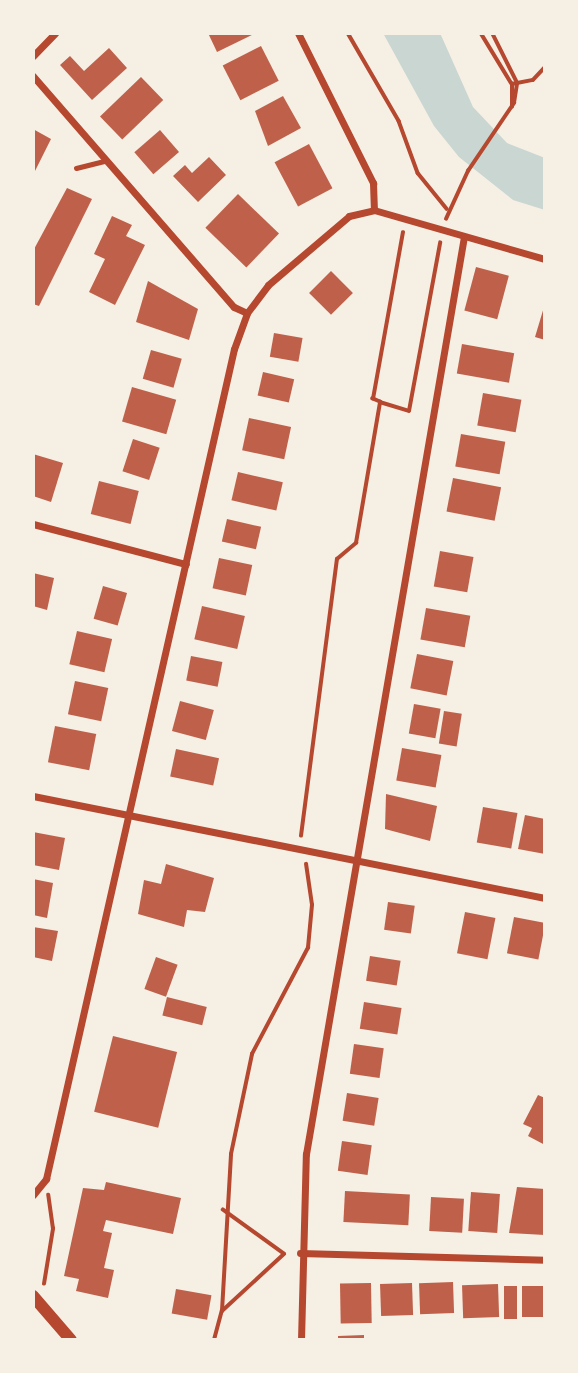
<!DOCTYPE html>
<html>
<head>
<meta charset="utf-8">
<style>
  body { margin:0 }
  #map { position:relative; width:578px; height:1373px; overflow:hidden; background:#f6efe4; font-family:"PT Sans Narrow",sans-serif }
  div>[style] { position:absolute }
  .water>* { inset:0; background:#c9d6d2 }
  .building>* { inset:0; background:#bf614a; transform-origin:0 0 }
  .path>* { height:3.5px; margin:-1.75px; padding:0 1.75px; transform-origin:1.75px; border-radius:1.75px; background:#b5482f }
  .service>* { height:5px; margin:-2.5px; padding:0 2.5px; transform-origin:2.5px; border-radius:2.5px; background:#b5482f }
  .minor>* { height:7px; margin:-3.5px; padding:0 3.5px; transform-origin:3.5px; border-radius:3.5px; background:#b5482f }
  .tertiary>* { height:12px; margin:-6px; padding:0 6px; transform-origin:6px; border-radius:6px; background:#b5482f }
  span { translate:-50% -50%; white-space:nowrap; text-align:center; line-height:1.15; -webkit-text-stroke:7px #f6efe4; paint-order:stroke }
  .frame { position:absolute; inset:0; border:35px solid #f6efe4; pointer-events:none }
</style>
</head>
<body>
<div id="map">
  <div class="water">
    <i style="clip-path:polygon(383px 33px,440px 33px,473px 107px,507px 143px,545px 158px,545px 210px,513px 200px,459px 157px,434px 126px)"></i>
  </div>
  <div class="building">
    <i style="clip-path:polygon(208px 33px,256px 33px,217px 52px)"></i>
    <i style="left:261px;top:46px;width:39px;height:43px;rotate:63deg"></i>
    <i style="clip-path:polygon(109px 48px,127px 68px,92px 100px,60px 65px,70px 56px,84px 71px)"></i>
    <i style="left:141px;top:77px;width:32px;height:57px;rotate:46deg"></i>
    <i style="clip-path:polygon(283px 96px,301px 128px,268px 146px,255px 111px)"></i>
    <i style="clip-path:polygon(33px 129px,51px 139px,33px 175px)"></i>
    <i style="left:160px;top:130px;width:29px;height:34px;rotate:49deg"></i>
    <i style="left:309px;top:144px;width:50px;height:39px;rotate:62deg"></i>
    <i style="clip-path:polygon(209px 157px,226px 175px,198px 202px,173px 176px,185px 165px,192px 173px)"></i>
    <i style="clip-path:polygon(67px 188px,92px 199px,39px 306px,33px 304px,33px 251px)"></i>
    <i style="left:238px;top:194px;width:57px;height:47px;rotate:44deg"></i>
    <i style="clip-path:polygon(112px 216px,132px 225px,126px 236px,145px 245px,115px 305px,89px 292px,105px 259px,94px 254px)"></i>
    <i style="left:476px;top:267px;width:34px;height:45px;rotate:15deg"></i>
    <i style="left:331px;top:271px;width:31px;height:31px;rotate:45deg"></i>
    <i style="clip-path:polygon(148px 281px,198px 309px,189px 340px,136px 322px)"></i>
    <i style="clip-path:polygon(544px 307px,545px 307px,545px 340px,535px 337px)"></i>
    <i style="left:274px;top:333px;width:29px;height:24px;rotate:10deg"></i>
    <i style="left:462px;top:344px;width:53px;height:30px;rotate:10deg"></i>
    <i style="left:151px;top:350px;width:32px;height:30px;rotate:16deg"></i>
    <i style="left:263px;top:372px;width:32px;height:24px;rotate:13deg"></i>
    <i style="left:132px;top:387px;width:46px;height:36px;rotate:16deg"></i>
    <i style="left:483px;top:393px;width:39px;height:33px;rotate:10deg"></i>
    <i style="left:249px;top:418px;width:43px;height:33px;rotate:12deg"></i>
    <i style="left:461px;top:434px;width:45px;height:33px;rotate:10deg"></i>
    <i style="left:133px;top:439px;width:28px;height:34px;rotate:18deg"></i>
    <i style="clip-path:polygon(33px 454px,63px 463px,51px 502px,33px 496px)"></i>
    <i style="left:238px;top:472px;width:46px;height:29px;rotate:13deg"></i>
    <i style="left:453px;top:478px;width:49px;height:34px;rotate:11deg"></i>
    <i style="left:99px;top:481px;width:41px;height:34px;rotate:14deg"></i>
    <i style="left:227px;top:519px;width:35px;height:23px;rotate:13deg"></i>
    <i style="left:440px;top:551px;width:34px;height:36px;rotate:10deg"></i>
    <i style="left:219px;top:558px;width:34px;height:31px;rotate:12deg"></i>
    <i style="clip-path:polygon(33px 573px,54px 578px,47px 610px,33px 606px)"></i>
    <i style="left:103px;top:586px;width:25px;height:34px;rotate:16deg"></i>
    <i style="left:202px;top:606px;width:44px;height:34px;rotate:13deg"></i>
    <i style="left:426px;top:608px;width:45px;height:32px;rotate:10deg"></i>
    <i style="left:77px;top:631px;width:36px;height:34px;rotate:13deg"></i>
    <i style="left:417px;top:654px;width:37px;height:35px;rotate:11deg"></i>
    <i style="left:191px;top:656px;width:32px;height:25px;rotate:11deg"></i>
    <i style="left:75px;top:681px;width:34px;height:34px;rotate:12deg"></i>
    <i style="left:180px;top:701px;width:35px;height:31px;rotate:15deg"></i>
    <i style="left:414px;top:704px;width:27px;height:30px;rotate:10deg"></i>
    <i style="left:444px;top:711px;width:18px;height:33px;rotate:9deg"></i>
    <i style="left:55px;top:726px;width:42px;height:37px;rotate:11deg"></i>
    <i style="left:402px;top:748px;width:40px;height:33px;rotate:10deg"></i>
    <i style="left:176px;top:749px;width:44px;height:28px;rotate:12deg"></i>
    <i style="clip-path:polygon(386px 794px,437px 806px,430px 841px,385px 829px)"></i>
    <i style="left:483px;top:807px;width:35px;height:36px;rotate:10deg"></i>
    <i style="clip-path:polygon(525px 815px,545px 819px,545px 854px,518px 849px)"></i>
    <i style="clip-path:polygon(33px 832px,65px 838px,59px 870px,33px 865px)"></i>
    <i style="clip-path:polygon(166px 864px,214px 878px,205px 912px,187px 910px,184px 927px,138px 914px,144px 880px,161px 884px)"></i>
    <i style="clip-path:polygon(33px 879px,53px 883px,47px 918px,33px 915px)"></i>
    <i style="left:388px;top:902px;width:27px;height:28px;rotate:8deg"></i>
    <i style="left:465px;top:912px;width:31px;height:42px;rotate:11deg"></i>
    <i style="left:514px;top:917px;width:32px;height:37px;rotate:11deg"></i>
    <i style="clip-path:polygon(33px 927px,58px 931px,52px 961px,33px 957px)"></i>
    <i style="left:370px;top:956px;width:31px;height:25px;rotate:9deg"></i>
    <i style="left:156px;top:957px;width:23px;height:34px;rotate:20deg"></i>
    <i style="left:167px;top:997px;width:41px;height:19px;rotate:14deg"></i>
    <i style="left:364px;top:1002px;width:38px;height:27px;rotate:9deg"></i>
    <i style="left:113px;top:1036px;width:66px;height:78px;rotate:14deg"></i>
    <i style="left:354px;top:1044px;width:30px;height:30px;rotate:8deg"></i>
    <i style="left:347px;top:1093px;width:32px;height:28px;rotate:9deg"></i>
    <i style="clip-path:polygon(538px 1095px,545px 1098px,545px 1145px,528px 1136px,532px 1128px,523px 1124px)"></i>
    <i style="left:342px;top:1141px;width:30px;height:30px;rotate:8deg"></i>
    <i style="clip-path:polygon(106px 1182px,181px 1198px,173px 1234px,106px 1220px,103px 1231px,112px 1233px,104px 1268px,114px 1270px,108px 1298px,76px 1291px,79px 1279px,64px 1276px,83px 1188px,104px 1190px)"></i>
    <i style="clip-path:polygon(517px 1187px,545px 1189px,545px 1235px,509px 1233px)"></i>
    <i style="left:345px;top:1191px;width:65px;height:31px;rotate:3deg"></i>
    <i style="left:471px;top:1192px;width:29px;height:39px;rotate:4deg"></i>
    <i style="left:431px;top:1197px;width:33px;height:34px;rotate:3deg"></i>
    <i style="left:453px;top:1282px;width:31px;height:34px;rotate:88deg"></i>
    <i style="left:371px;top:1283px;width:40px;height:31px;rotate:89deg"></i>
    <i style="left:412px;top:1283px;width:32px;height:32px;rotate:88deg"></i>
    <i style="left:498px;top:1284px;width:33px;height:36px;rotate:88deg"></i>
    <i style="left:504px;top:1286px;width:13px;height:33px"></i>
    <i style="left:522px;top:1286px;width:23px;height:31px"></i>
    <i style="left:176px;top:1289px;width:36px;height:25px;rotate:10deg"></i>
    <i style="clip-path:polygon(364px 1335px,364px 1340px,338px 1340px,338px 1336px)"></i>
  </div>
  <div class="path">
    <i style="left:348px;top:33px;width:102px;rotate:59.9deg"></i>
    <i style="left:399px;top:121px;width:55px;rotate:69.9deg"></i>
    <i style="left:418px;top:173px;width:46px;rotate:51.1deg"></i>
    <i style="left:481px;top:33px;width:60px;rotate:58.7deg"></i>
    <i style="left:512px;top:84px;width:21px;rotate:-11deg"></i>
    <i style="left:533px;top:80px;width:18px;rotate:-47deg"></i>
    <i style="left:512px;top:107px;width:23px;rotate:-90deg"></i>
    <i style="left:446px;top:219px;width:53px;rotate:-65.4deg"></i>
    <i style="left:468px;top:171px;width:82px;rotate:-55.9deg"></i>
    <i style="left:514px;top:103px;width:20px;rotate:-81deg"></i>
    <i style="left:517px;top:83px;width:56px;rotate:-116.6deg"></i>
    <i style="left:380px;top:402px;width:8px;rotate:-157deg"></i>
    <i style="left:373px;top:399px;width:169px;rotate:-79.8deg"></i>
    <i style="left:301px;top:836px;width:279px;rotate:-82.6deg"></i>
    <i style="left:337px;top:559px;width:25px;rotate:-40deg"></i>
    <i style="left:356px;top:543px;width:143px;rotate:-80.3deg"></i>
    <i style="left:380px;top:402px;width:30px;rotate:17deg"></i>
    <i style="left:409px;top:411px;width:171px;rotate:-79.5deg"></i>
    <i style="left:44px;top:1284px;width:56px;rotate:-80.7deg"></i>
    <i style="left:53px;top:1229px;width:34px;rotate:-98deg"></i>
    <i style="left:222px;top:1311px;width:84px;rotate:-42.6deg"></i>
    <i style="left:284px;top:1254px;width:75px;rotate:-144.2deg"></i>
    <i style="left:214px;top:1340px;width:30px;rotate:-75deg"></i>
    <i style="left:222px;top:1311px;width:157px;rotate:-86.7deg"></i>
    <i style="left:231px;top:1154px;width:102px;rotate:-78.1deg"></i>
    <i style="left:252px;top:1054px;width:120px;rotate:-62.2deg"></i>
    <i style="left:308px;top:948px;width:43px;rotate:-84.7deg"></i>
    <i style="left:312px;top:905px;width:41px;rotate:-98.3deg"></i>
  </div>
  <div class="service">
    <i style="left:76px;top:168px;width:32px;rotate:-14deg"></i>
  </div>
  <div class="minor">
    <i style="left:298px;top:33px;width:168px;rotate:63.4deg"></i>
    <i style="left:373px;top:183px;width:27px;rotate:88deg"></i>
    <i style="left:374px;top:210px;width:178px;rotate:16deg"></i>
    <i style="left:33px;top:56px;width:32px;rotate:-46deg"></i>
    <i style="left:33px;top:76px;width:306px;rotate:49deg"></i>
    <i style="left:234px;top:307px;width:14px;rotate:25deg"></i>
    <i style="left:33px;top:524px;width:158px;rotate:14.7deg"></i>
    <i style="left:33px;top:796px;width:522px;rotate:11.27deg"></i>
    <i style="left:33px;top:1195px;width:21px;rotate:-51deg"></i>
    <i style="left:46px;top:1179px;width:851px;rotate:-77.24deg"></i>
    <i style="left:234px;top:349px;width:38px;rotate:-70deg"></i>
    <i style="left:247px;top:313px;width:35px;rotate:-53deg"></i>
    <i style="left:268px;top:285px;width:106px;rotate:-40.4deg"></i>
    <i style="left:349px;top:216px;width:26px;rotate:-13deg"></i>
    <i style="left:300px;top:1253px;width:245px;rotate:1.6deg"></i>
    <i style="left:301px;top:1340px;width:186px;rotate:-88.5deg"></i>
    <i style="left:306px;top:1154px;width:931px;rotate:-80.23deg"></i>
  </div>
  <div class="tertiary">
    <i style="left:33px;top:1296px;width:58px;rotate:49.2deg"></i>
  </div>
  <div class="frame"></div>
</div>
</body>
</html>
